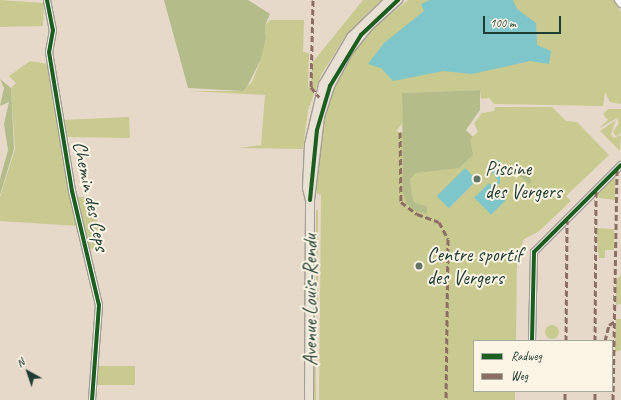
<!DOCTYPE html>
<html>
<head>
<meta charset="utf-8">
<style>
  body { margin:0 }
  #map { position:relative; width:621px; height:400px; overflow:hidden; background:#e7d9ca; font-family:Caveat,sans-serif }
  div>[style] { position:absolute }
  .green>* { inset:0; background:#c8ca90; transform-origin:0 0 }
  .round { border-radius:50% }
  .forest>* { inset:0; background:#b4bc8a }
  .water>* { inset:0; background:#7ec6ca; transform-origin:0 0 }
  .roads { filter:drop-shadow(1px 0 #a39f95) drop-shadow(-1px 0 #a39f95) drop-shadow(0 1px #a39f95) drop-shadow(0 -1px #a39f95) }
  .minor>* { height:6px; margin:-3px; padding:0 3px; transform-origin:3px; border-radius:3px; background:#fbf9f7 }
  .major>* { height:8px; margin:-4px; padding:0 4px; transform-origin:4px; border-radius:4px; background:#e9e1d4 }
  .quiet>* { height:3px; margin-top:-1.5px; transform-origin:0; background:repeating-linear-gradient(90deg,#8d6e63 0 6px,transparent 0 9px) }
  .cycleway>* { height:4px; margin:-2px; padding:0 2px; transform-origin:2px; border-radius:2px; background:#1b5e20 }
  .dots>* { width:11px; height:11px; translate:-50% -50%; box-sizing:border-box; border:2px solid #fcf5e5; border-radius:50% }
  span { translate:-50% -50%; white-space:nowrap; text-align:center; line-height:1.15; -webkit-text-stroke:4px #fcf5e5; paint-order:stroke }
  .poi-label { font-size:20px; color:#1f3d34 }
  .left { translate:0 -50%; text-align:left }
  .street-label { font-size:20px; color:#1f3d34 }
  .legend { position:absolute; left:473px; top:340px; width:140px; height:52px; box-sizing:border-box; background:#fcf5e5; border:1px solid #a4ab9e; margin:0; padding:5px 7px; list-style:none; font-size:12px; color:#1f3d34 }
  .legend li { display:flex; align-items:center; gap:8px; height:20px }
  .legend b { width:20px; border:1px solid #a4ab9e }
  .north { position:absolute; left:8px; top:352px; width:40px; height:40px; -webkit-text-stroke:3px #fcf5e5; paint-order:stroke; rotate:320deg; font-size:11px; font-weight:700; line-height:16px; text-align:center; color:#1f3d34 }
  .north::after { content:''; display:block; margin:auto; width:14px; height:18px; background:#1f3d34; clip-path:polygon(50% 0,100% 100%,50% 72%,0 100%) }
  .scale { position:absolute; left:483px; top:16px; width:78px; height:18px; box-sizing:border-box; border:2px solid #1f3d34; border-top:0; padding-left:5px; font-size:12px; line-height:14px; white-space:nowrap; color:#1f3d34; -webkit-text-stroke:3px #fcf5e5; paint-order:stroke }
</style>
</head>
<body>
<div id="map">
  <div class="green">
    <i style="clip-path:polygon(0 0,44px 3px,43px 26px,0 27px)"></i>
    <i style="clip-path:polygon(363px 0,381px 0,346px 35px,321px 75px,308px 110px,303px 149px,238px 148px,261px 145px,265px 95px,188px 91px,243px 91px,252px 82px,261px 59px,266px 38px,265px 25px,270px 20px,304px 20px,303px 52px,309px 53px,308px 87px,311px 87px,312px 63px)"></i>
    <i style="clip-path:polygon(408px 0,613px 0,621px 12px,621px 104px,610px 102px,605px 92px,603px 106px,494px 104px,489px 98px,481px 99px,480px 90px,402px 93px,402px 124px,396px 131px,404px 134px,429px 125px,470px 139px,478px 132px,474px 123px,482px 113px,494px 111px,495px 107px,552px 107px,566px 121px,577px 122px,609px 155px,566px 196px,571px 201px,538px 232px,524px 239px,517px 256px,516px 341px,474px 341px,474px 391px,515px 391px,515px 400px,319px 400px,321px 195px,316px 193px,321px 130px,337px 79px,348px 58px,371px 30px)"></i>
    <i style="clip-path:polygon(30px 61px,48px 64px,78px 226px,0 221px,0 197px,15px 149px,11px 88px,16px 83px,9px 76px)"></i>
    <i style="clip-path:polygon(608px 109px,621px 109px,621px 133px,616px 136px,613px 132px,619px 123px,617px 118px,598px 129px,608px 120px,603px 114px)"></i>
    <i style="clip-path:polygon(129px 117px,130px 138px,65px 137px,62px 120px)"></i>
    <i style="clip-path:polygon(616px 120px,611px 134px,613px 138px,621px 135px,620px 151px,600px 131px)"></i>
    <i style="clip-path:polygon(615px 175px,615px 200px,599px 198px,597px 192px)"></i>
    <i style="clip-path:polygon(75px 197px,93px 197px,102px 248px,88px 249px)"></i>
    <i style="left:316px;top:210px;width:2px;height:97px"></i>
    <i style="clip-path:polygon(596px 228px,614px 229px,614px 250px,605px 250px,605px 258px,599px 258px)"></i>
    <i style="clip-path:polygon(621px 275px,621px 304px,616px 305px,616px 280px)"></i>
    <i style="clip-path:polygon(315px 312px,316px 400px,314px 400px)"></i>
    <i style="clip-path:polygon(616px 319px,621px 319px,621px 350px,615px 352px)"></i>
    <i class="round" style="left:545px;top:325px;width:14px;height:14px"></i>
    <i style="left:96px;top:366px;width:39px;height:19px"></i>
  </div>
  <div class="forest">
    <i style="clip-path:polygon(164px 0,248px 0,270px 14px,265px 25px,266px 38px,261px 59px,247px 87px,243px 91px,188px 88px)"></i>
    <i style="clip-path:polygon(0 79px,11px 88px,14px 149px,0 195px,0 179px,8px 150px,4px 124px,9px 102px,0 106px,4px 88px)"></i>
    <i style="clip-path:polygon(480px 90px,480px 110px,466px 130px,473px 137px,470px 140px,473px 155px,459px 168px,416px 173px,410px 179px,412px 197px,415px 203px,427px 207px,427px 214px,416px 211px,407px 204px,403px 192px,402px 93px)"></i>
    <i style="clip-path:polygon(516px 159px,532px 181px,529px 184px,520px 176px)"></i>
  </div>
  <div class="water">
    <i style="clip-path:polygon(430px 0,513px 0,517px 9px,536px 23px,537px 45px,551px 51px,549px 64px,530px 61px,472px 74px,443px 71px,393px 81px,381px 68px,368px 64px,384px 43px,424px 11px,421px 4px)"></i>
    <i style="clip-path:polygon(499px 160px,503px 167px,506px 165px,511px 170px,504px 177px,500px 174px,500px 183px,496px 187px,498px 180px,489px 168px)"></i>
    <i style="left:465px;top:168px;width:17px;height:40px;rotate:45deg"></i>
    <i style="left:489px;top:183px;width:24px;height:21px;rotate:45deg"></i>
  </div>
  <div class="roads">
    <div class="minor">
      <i style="left:47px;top:0;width:31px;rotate:79deg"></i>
      <i style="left:53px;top:30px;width:22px;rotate:100deg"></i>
      <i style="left:49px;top:52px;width:141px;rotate:80.6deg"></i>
      <i style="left:72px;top:191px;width:117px;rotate:76.7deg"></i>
      <i style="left:99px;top:305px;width:95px;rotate:94.2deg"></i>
      <i style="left:618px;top:0;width:5px;rotate:53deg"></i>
      <i style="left:532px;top:341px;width:89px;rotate:-88.7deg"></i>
      <i style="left:534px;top:252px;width:123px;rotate:-45deg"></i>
    </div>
    <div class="major">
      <i style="left:310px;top:200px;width:12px;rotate:-104deg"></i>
      <i style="left:307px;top:188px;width:43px;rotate:-87.3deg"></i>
      <i style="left:309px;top:145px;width:62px;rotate:-76.9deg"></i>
      <i style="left:323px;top:85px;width:56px;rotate:-59.7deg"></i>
      <i style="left:351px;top:37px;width:53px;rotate:-44.2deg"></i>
      <i style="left:309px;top:400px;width:200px;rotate:-89.7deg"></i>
      <i style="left:310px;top:200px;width:84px;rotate:-83.1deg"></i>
      <i style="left:320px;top:117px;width:33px;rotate:-72deg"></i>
      <i style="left:330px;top:86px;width:38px;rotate:-62deg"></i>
      <i style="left:348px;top:52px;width:33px;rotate:-51deg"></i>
      <i style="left:369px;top:26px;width:39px;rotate:-42deg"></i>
    </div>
  </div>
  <div class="quiet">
    <i style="left:313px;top:0;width:87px;rotate:91.3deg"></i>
    <i style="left:311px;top:87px;width:13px;rotate:51deg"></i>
    <i style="left:400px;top:132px;width:70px;rotate:89.2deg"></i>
    <i style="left:401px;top:202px;width:20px;rotate:37deg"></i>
    <i style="left:417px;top:214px;width:23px;rotate:20deg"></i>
    <i style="left:439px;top:222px;width:19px;rotate:62deg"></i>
    <i style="left:448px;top:239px;width:161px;rotate:90.7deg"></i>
    <i style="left:566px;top:341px;width:122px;rotate:-89.5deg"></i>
    <i style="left:595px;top:341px;width:150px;rotate:-89.6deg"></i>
    <i style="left:605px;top:341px;width:16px;rotate:-76deg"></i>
    <i style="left:609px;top:325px;width:6px;rotate:-31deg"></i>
    <i style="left:565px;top:400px;width:9px;rotate:-90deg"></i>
    <i style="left:595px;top:400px;width:9px;rotate:-90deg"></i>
    <i style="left:613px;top:400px;width:230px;rotate:-89deg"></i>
  </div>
  <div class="cycleway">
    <i style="left:47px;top:0;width:31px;rotate:79deg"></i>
    <i style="left:53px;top:30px;width:22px;rotate:100deg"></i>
    <i style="left:49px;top:52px;width:141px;rotate:80.6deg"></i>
    <i style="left:72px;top:191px;width:117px;rotate:76.7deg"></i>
    <i style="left:99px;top:305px;width:95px;rotate:94.2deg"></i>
    <i style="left:310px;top:200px;width:70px;rotate:-84.3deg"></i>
    <i style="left:317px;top:130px;width:46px;rotate:-73.5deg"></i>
    <i style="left:330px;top:86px;width:60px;rotate:-58.7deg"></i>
    <i style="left:361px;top:35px;width:51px;rotate:-43.4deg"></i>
    <i style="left:532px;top:341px;width:89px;rotate:-88.7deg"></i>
    <i style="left:534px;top:252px;width:123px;rotate:-45deg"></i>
  </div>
  <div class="dots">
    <i style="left:477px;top:179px;background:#657468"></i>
    <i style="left:419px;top:266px;background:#657468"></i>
  </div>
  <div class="poi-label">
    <span class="left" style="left:485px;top:180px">Piscine<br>des Vergers</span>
    <span class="left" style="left:427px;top:266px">Centre sportif<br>des Vergers</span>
  </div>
  <div class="street-label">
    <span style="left:91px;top:196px;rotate:78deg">Chemin des Ceps</span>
    <span style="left:310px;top:300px;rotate:-90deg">Avenue Louis-Rendu</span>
  </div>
  <ul class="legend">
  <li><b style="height:5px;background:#1b5e20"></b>Radweg</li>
  <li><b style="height:5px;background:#8d6e63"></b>Weg</li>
  </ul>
  <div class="north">N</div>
  <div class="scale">100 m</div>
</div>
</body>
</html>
